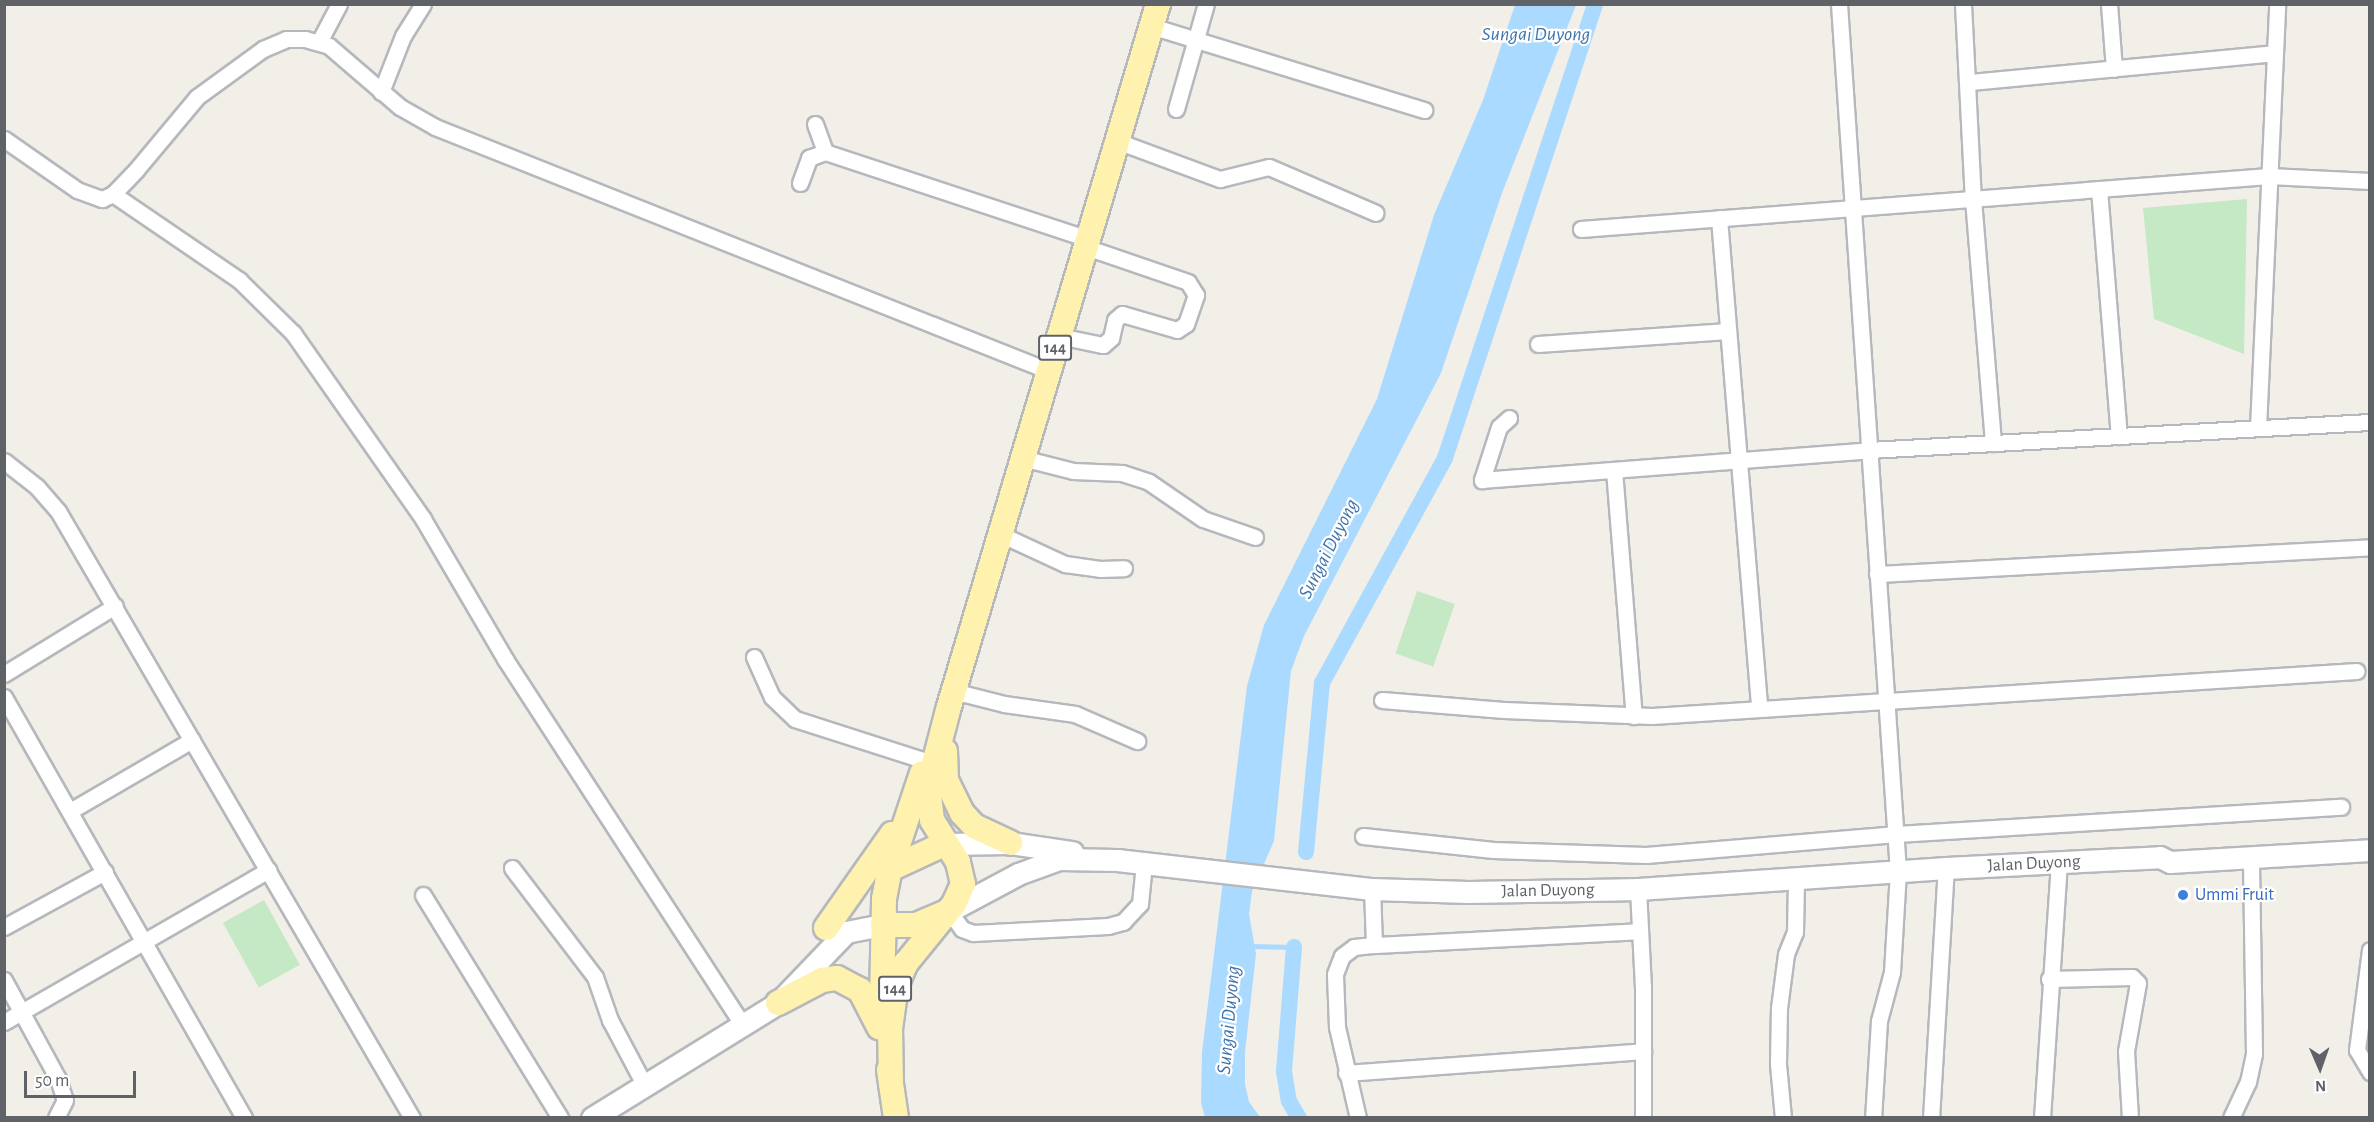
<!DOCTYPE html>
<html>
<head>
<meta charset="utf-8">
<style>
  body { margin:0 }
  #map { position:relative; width:2374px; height:1122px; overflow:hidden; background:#f1efe8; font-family:"Alegreya Sans",sans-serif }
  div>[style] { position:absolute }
  .green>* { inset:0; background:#c5e8c5; transform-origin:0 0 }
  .water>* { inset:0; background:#aadaff }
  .stream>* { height:4.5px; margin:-2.25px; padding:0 2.25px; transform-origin:2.25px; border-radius:2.25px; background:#aadaff }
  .canal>* { height:16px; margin:-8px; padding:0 8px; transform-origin:8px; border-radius:8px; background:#aadaff }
  .roads { filter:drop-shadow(2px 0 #b5b8bc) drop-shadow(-2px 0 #b5b8bc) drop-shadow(0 2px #b5b8bc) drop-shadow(0 -2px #b5b8bc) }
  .street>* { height:15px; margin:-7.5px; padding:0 7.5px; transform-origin:7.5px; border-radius:7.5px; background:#fff }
  .secondary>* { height:21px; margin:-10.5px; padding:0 10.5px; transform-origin:10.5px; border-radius:10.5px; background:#fff }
  .primary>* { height:24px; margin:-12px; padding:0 12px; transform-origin:12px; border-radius:12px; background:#fff2af }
  .dots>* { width:16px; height:16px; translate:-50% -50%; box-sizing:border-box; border:3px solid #fff; border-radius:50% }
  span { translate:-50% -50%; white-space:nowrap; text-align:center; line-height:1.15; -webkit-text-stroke:4.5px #fff; paint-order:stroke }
  .shield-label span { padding:2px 4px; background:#fff; border:2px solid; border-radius:4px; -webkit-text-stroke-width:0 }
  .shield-label { font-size:16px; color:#5f6368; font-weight:700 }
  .street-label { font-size:18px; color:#5f6368 }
  .shop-label { font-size:18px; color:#366cbe }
  .left { translate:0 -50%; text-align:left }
  .water-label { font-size:20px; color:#4174aa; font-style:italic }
  .frame { position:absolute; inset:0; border:6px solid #5f6368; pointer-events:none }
  .north { position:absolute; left:2290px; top:1038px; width:60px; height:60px; -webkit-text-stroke:4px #fff; paint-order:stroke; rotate:178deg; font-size:16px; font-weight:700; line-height:24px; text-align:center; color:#5f6368 }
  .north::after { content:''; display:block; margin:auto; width:21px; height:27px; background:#5f6368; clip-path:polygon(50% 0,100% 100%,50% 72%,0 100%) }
  .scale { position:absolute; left:24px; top:1071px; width:112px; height:27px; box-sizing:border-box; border:3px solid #5f6368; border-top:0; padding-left:8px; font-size:18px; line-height:21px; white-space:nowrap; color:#5f6368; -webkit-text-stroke:4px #fff; paint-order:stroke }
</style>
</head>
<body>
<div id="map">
  <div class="green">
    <i style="clip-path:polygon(2247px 199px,2244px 354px,2154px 319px,2143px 208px)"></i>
    <i style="left:1417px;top:591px;width:40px;height:66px;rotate:19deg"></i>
    <i style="left:264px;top:900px;width:74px;height:47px;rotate:61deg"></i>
  </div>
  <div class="water">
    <i style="clip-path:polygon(1515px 5px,1576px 5px,1502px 193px,1441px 373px,1304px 636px,1291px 671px,1274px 841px,1252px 891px,1249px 914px,1256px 954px,1245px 1052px,1245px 1084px,1249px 1102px,1260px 1117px,1205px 1117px,1201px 1103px,1202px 1052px,1247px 686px,1264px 625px,1377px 399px,1434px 215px,1483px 100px)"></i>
  </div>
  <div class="stream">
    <i style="left:1251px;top:946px;width:43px;rotate:1.3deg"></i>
  </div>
  <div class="canal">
    <i style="left:1306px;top:852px;width:170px;rotate:-84.6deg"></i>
    <i style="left:1322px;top:683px;width:256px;rotate:-61.3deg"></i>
    <i style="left:1445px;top:458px;width:478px;rotate:-71.7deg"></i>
    <i style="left:1294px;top:947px;width:124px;rotate:94.6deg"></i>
    <i style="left:1284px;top:1071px;width:30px;rotate:81deg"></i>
    <i style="left:1289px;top:1101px;width:20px;rotate:60deg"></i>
  </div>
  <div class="roads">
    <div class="street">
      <i style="left:1839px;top:4px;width:869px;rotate:86.11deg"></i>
      <i style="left:1898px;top:871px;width:101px;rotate:93.4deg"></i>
      <i style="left:1892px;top:972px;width:51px;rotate:104.9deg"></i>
      <i style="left:1879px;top:1021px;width:97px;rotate:93.5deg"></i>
      <i style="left:1963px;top:4px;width:195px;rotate:87.1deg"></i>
      <i style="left:1973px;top:199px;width:245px;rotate:85.3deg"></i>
      <i style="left:2109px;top:4px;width:65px;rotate:85.6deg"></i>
      <i style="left:1151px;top:26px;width:286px;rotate:17.1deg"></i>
      <i style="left:319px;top:42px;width:43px;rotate:-62.2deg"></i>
      <i style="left:1970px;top:82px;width:305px;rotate:-5.4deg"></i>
      <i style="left:381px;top:92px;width:60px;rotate:-68.6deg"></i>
      <i style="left:403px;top:36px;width:38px;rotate:-58deg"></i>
      <i style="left:1176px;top:109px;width:109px;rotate:-74.1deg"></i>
      <i style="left:815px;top:124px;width:30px;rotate:70deg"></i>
      <i style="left:825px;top:152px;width:277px;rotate:18.3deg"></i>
      <i style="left:4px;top:139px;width:89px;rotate:34.9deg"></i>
      <i style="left:77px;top:190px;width:27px;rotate:20deg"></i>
      <i style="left:102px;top:199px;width:12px;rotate:-24deg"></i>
      <i style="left:113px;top:194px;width:33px;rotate:-46deg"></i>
      <i style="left:136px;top:170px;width:95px;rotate:-50.1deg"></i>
      <i style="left:197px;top:97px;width:82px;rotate:-36deg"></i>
      <i style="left:263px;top:49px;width:25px;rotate:-23deg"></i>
      <i style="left:286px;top:39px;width:19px"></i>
      <i style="left:305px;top:39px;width:25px;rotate:16deg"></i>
      <i style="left:329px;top:46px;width:94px;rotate:40.7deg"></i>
      <i style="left:400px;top:107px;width:40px;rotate:29.7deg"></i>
      <i style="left:435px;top:127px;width:661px;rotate:21.67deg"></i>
      <i style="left:1117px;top:141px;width:110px;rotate:20.3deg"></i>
      <i style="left:1220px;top:179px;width:50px;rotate:-13.8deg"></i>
      <i style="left:1269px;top:167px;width:116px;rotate:23.3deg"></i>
      <i style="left:800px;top:183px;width:27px;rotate:-70deg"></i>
      <i style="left:809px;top:158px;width:17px;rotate:-21deg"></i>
      <i style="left:2099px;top:189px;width:248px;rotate:85.4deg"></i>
      <i style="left:113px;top:194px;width:153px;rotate:34.3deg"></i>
      <i style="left:239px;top:280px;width:76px;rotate:44.5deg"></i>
      <i style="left:293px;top:333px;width:227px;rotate:55deg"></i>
      <i style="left:423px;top:519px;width:162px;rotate:59.6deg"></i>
      <i style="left:505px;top:659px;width:439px;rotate:57deg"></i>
      <i style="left:1719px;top:218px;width:492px;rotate:85.3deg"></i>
      <i style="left:1581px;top:229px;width:690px;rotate:-4.41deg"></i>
      <i style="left:2269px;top:176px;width:101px;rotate:2.8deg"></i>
      <i style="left:1059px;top:336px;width:45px;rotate:11.6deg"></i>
      <i style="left:1103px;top:345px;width:11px;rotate:-41deg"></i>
      <i style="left:1111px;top:338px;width:18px;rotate:-77deg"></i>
      <i style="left:1115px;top:320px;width:9px;rotate:-41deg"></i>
      <i style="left:1122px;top:314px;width:57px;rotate:16.2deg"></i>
      <i style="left:1177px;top:330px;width:11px;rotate:-34deg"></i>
      <i style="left:1186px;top:324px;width:31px;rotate:-71deg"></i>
      <i style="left:1196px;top:295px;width:15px;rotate:-122deg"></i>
      <i style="left:1188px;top:282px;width:108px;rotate:-161.1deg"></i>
      <i style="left:1538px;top:344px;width:190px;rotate:-3.9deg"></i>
      <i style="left:1509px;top:418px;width:13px;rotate:138deg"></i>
      <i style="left:1499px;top:427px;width:56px;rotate:107.8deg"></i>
      <i style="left:1482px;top:480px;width:388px;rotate:-4.4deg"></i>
      <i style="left:1869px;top:450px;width:502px;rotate:-3.2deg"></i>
      <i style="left:2258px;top:428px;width:424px;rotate:-87.4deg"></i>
      <i style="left:1022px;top:458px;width:53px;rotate:14.3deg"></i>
      <i style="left:1073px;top:471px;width:49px;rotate:2.3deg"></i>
      <i style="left:1122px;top:473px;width:28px;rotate:18deg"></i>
      <i style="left:1149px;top:482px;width:65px;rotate:34.4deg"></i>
      <i style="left:1203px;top:519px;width:55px;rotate:19.1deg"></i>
      <i style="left:4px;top:461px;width:42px;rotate:38.2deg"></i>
      <i style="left:37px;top:487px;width:32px;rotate:49deg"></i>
      <i style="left:58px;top:511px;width:703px;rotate:59.75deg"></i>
      <i style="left:1614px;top:470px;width:247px;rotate:85.4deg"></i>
      <i style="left:1000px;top:534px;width:72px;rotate:24.8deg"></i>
      <i style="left:1065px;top:564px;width:35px;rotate:8deg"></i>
      <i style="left:1100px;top:569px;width:24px;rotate:-2deg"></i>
      <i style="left:1877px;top:574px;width:492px;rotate:-3.1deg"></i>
      <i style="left:754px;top:657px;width:44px;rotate:65.8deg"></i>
      <i style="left:772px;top:697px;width:32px;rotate:44deg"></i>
      <i style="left:795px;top:719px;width:138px;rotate:17.8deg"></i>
      <i style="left:4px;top:674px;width:130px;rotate:-31.5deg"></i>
      <i style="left:953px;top:691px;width:53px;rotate:14.3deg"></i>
      <i style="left:1004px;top:704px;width:72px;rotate:8deg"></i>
      <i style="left:1075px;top:714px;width:68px;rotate:23.5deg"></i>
      <i style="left:4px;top:697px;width:485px;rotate:60.3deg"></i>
      <i style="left:1382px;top:700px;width:122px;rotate:4.7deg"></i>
      <i style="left:1504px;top:710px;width:148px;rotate:2.3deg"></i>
      <i style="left:1652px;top:716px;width:706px;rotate:-3.65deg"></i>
      <i style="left:70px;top:811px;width:141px;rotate:-30.2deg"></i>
      <i style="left:1363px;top:836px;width:131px;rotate:6.1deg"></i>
      <i style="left:1493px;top:850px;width:153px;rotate:1.9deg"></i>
      <i style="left:1646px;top:855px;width:251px;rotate:-4.8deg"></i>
      <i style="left:1896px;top:834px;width:446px;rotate:-3.5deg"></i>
      <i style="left:512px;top:868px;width:137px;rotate:52.7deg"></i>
      <i style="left:595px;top:977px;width:46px;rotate:70.8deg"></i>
      <i style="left:610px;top:1020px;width:75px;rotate:62.1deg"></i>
      <i style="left:1638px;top:889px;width:98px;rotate:87.1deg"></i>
      <i style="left:1643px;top:987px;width:131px;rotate:90deg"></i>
      <i style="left:423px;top:895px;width:262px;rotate:58.4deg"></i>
      <i style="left:949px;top:911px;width:22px;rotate:54deg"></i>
      <i style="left:962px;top:929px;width:12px;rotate:20deg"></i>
      <i style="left:973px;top:933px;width:135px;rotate:-3deg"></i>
      <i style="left:1108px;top:926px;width:16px;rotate:-15deg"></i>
      <i style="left:1123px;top:922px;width:25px;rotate:-47deg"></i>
      <i style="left:1140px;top:904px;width:41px;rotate:-84.4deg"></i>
      <i style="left:4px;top:927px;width:115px;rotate:-28.6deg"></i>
      <i style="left:1374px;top:945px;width:266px;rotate:-3deg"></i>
      <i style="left:2370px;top:950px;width:101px;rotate:97.4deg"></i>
      <i style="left:2357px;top:1050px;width:26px;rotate:59deg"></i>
      <i style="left:2049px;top:979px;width:83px;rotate:-1.4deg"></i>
      <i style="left:2132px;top:977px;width:8px;rotate:45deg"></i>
      <i style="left:2138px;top:983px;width:69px;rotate:100deg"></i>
      <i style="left:2126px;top:1051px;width:67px;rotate:86.6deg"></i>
      <i style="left:4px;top:980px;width:113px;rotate:61.4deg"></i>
      <i style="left:58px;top:1079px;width:22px;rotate:72deg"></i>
      <i style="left:65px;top:1100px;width:20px;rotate:117deg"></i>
      <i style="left:4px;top:1022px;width:305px;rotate:-29.9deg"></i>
      <i style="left:1346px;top:1073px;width:298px;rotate:-4.2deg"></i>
      <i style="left:1358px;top:1118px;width:93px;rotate:-103deg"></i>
      <i style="left:1337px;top:1027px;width:53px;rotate:-92.2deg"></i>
      <i style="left:1335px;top:974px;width:19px;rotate:-69deg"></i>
      <i style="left:1342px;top:956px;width:15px;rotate:-37deg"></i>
      <i style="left:1354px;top:947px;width:20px;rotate:-6deg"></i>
      <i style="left:1374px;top:945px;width:56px;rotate:-92deg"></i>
      <i style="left:1783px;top:1118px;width:54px;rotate:-95.3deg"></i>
      <i style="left:1778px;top:1064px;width:56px;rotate:-89deg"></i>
      <i style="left:1779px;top:1008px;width:54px;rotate:-82.6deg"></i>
      <i style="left:1786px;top:954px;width:24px;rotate:-68deg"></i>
      <i style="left:1795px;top:932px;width:54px;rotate:-88.9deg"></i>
      <i style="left:1931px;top:1118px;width:250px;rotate:-86.6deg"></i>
      <i style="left:2042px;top:1118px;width:257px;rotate:-86.2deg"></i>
      <i style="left:2231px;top:1118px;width:40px;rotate:-65deg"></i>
      <i style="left:2248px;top:1082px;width:29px;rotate:-78deg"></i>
      <i style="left:2254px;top:1054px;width:197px;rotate:-90.9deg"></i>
    </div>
    <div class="secondary">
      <i style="left:944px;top:844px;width:66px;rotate:-0.9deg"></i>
      <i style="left:1010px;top:843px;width:63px;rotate:8.3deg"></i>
      <i style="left:949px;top:911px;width:78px;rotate:-28.2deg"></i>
      <i style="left:1018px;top:874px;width:44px;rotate:-20.1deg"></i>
      <i style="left:1059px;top:859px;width:58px;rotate:1deg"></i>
      <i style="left:1117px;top:860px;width:257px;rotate:6.5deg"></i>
      <i style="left:1372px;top:889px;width:96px;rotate:1.8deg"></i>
      <i style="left:1468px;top:892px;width:170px;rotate:-1deg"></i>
      <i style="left:1638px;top:889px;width:309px;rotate:-3.9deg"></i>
      <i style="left:1946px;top:868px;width:214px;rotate:-2.9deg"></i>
      <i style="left:2160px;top:857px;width:11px;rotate:27deg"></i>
      <i style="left:2170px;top:862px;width:200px;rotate:-3.4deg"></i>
      <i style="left:592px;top:1118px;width:219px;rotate:-31.7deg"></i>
      <i style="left:778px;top:1003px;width:98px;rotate:-46.2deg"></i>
      <i style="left:846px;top:932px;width:38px;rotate:-11deg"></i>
    </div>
    <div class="primary">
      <i style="left:945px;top:751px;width:29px;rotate:88deg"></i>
      <i style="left:946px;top:780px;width:37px;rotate:64deg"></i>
      <i style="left:962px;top:813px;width:18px;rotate:47deg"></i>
      <i style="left:974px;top:826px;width:40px;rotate:25deg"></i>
      <i style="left:890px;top:869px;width:60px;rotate:-24.8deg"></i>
      <i style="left:883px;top:925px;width:33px"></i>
      <i style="left:916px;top:925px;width:30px;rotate:-23deg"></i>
      <i style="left:826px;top:928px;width:115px;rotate:-54.9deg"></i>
      <i style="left:778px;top:1003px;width:50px;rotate:-27.6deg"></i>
      <i style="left:822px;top:980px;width:15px;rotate:-8deg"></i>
      <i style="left:837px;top:978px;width:26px;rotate:28deg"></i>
      <i style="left:860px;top:990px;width:42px;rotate:62.8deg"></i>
      <i style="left:882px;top:1005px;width:106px;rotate:-88.9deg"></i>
      <i style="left:884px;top:899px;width:31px;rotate:-79deg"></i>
      <i style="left:890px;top:869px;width:101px;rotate:-71.6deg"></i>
      <i style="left:889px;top:1070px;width:49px;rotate:81.7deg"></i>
      <i style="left:891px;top:1084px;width:55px;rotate:-91deg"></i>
      <i style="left:890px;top:1029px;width:43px;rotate:-82.1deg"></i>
      <i style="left:896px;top:986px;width:25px;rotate:-67deg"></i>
      <i style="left:906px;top:963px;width:76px;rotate:-50.9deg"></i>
      <i style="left:954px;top:904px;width:22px;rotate:-66deg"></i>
      <i style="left:963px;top:884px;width:23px;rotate:-103deg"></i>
      <i style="left:958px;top:862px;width:49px;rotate:-121.8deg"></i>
      <i style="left:932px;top:820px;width:33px;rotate:-97deg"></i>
      <i style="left:928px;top:787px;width:80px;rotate:-75.4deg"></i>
      <i style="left:948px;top:710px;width:737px;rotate:-73.43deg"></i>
    </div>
  </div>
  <div class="dots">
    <i style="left:2183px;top:895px;background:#3f7fe0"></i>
  </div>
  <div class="shield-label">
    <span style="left:1055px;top:348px">144</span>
    <span style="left:895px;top:989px">144</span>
  </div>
  <div class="street-label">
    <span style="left:2034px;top:864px;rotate:-3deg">Jalan Duyong</span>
    <span style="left:1548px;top:891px;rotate:-1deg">Jalan Duyong</span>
  </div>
  <div class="shop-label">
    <span class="left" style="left:2195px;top:895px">Ummi Fruit</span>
  </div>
  <div class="water-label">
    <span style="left:1536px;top:34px">Sungai Duyong</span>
    <span style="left:1329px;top:549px;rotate:-63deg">Sungai Duyong</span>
    <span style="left:1229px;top:1020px;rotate:-85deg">Sungai Duyong</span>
  </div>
  <div class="frame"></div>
  <div class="north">N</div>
  <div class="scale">50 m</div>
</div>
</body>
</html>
